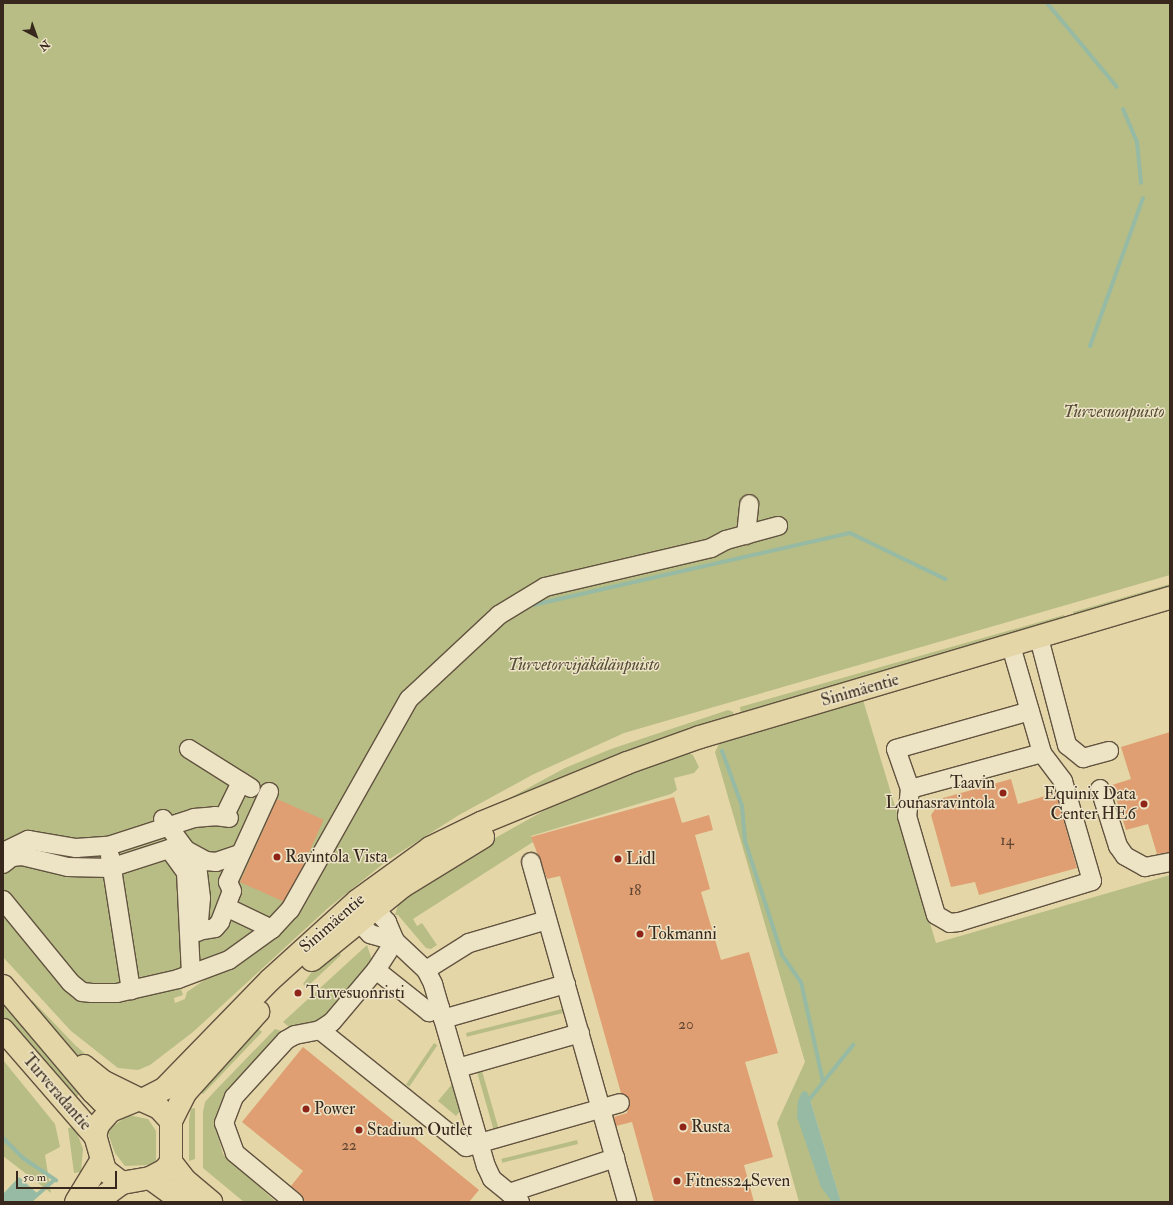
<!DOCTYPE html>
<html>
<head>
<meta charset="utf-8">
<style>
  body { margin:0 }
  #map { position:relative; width:1173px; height:1205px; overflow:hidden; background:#e4d6a7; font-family:"IM FELL Double Pica",serif }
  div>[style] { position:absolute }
  .green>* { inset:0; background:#b7bd85; transform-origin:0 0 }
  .water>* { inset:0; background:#96baa3 }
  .stream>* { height:4px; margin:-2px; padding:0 2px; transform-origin:2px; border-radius:2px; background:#96baa3 }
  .building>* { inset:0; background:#df9f72; transform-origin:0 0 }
  .roads { filter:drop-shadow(1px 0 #625340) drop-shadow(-1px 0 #625340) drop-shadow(0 1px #625340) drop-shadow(0 -1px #625340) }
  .minor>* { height:18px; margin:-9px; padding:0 9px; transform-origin:9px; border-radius:9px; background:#ede4c6 }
  .major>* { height:22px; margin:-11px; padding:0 11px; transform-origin:11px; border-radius:11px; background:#e4d6a7 }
  .dots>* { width:11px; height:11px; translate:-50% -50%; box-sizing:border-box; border:2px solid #ede4c6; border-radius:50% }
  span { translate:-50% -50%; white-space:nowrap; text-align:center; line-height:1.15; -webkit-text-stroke:3px #ede4c6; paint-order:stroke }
  .number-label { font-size:15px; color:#614532 }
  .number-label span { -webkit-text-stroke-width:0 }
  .park-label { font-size:17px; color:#574c37; font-style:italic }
  .street-label { font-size:17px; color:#37271d }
  .poi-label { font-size:17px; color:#37271d }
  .right { translate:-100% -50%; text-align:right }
  .left { translate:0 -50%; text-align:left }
  .frame { position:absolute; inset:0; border:4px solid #37271d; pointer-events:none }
  .north { position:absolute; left:16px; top:16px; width:40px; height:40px; -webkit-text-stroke:3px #ede4c6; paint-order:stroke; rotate:139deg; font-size:11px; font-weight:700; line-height:16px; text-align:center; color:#37271d }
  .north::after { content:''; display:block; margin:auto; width:14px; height:18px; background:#37271d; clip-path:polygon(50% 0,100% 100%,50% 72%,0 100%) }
  .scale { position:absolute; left:16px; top:1171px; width:101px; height:18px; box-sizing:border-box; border:2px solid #37271d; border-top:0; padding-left:5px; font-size:12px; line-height:14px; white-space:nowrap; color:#37271d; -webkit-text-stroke:3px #ede4c6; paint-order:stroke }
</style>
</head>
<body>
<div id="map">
  <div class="green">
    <i style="clip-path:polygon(evenodd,3px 3px,1170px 3px,1170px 575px,624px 733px,532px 775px,459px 815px,388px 860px,328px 908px,193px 1032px,150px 1065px,138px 1070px,118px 1068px,71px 1031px,3px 957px,3px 3px,209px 977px,187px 992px,185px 999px,175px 1003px,174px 998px,183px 995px,180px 986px,209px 977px)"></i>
    <i style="clip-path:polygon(1170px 584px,1170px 593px,1074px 617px,1073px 612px)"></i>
    <i style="clip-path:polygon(1064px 615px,1066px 620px,741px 714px,740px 707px)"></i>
    <i style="clip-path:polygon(863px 700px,936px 943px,1170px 875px,1170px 1202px,841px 1202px,809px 1096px,832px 1202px,799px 1202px,777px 1123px,805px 1062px,715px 752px,719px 744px,739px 737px)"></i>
    <i style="clip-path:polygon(728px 710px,733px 712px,734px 716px,464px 823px,565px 768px,611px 749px)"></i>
    <i style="clip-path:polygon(685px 752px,693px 755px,699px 767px,694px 773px,674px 778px,677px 790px,671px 794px,531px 836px,533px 842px,413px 919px,417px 926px,422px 923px,437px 945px,431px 949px,426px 948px,398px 915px,395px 915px,400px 898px,461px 857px,549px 808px)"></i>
    <i style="clip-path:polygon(367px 945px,373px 963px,321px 1021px,293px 1030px,283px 1022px)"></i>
    <i style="clip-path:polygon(335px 946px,341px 955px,307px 987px,303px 984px,321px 959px)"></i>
    <i style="clip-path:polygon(32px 1000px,75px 1045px,97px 1064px,95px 1071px,70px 1051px,28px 1004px)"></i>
    <i style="left:3px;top:1004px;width:118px;height:17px;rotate:48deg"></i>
    <i style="left:562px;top:1009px;width:4px;height:99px;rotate:76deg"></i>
    <i style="clip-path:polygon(259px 1029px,262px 1032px,203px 1094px,196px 1090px,232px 1049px)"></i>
    <i style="clip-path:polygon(275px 1029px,285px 1032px,231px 1088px,221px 1102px,217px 1113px,216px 1129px,223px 1154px,276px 1202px,244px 1202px,203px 1168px,203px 1112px,205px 1102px,214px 1092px)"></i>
    <i style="left:434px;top:1043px;width:4px;height:50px;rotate:34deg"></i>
    <i style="clip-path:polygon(3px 1060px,55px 1124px,60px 1147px,45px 1155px,51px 1193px,3px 1156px)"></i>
    <i style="left:482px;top:1071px;width:64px;height:5px;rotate:74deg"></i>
    <i style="clip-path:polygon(453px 1083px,461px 1110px,456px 1116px,438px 1101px)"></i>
    <i style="clip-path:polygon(195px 1108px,195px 1159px,189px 1161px,189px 1120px,191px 1109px)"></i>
    <i style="clip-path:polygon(128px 1115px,148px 1119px,156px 1131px,156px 1161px,149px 1165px,125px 1166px,115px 1153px,107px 1131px)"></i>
    <i style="clip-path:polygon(75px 1127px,83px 1149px,81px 1172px,74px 1173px,68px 1128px)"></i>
    <i style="left:577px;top:1140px;width:4px;height:78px;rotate:76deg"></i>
  </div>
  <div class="water">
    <i style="clip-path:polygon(806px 1091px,809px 1096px,841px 1202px,832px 1202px,821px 1187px,797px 1117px,798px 1101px,802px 1092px)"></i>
    <i style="clip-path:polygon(19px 1177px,37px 1193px,29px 1202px,3px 1202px,3px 1194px)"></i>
  </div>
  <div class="stream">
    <i style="left:1047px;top:3px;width:109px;rotate:50.2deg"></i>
    <i style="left:1123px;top:109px;width:36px;rotate:67deg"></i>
    <i style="left:1137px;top:142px;width:41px;rotate:84.4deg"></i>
    <i style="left:1090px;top:346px;width:157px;rotate:-70.3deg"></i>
    <i style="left:533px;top:605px;width:325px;rotate:-12.8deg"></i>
    <i style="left:850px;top:533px;width:106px;rotate:25.8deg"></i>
    <i style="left:722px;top:751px;width:59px;rotate:70deg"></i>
    <i style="left:742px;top:806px;width:35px;rotate:85deg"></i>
    <i style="left:745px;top:841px;width:120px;rotate:72deg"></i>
    <i style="left:782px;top:955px;width:33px;rotate:55deg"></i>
    <i style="left:801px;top:982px;width:101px;rotate:77.5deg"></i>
    <i style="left:808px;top:1101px;width:72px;rotate:-51.2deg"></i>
    <i style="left:3px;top:1138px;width:28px;rotate:45deg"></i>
    <i style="left:23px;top:1158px;width:40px;rotate:34deg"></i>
    <i style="left:29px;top:1202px;width:33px;rotate:-41deg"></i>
  </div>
  <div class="building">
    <i style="clip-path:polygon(1170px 732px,1170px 852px,1157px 854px,1148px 824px,1126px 830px,1112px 785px,1131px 779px,1121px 747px)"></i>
    <i style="clip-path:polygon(1011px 779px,1018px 804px,1056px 793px,1077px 868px,979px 895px,975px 882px,951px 887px,931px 815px,943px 798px)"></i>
    <i style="clip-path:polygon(674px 797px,682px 823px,709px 815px,713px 830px,695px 835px,710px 889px,701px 892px,721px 960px,749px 952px,778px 1053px,745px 1062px,773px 1157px,744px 1165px,754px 1202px,654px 1202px,632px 1122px,616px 1126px,614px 1117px,627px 1113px,630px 1100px,621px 1093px,560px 876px,547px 879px,531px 837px)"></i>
    <i style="left:277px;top:799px;width:51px;height:91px;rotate:24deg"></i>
    <i style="clip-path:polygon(303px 1047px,479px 1190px,469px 1202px,304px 1202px,301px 1194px,291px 1186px,303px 1171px,242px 1122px)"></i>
  </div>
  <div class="roads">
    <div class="minor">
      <i style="left:746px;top:535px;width:31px;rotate:-84deg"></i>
      <i style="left:1039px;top:638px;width:111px;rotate:75.3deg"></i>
      <i style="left:1067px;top:745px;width:21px;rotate:39deg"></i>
      <i style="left:1083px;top:758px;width:27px;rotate:-15deg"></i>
      <i style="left:1011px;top:646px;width:111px;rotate:73.8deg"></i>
      <i style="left:1042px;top:753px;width:137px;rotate:164.7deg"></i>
      <i style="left:910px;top:789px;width:42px;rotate:-109.3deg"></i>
      <i style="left:896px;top:749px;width:139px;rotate:-15.8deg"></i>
      <i style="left:189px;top:749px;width:73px;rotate:32.2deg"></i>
      <i style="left:910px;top:789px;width:27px;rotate:96deg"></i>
      <i style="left:907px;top:816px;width:103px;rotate:73.7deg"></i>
      <i style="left:936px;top:915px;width:16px;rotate:30deg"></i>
      <i style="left:950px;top:923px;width:9px;rotate:-6deg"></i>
      <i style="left:959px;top:922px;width:139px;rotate:-17.1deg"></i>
      <i style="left:1092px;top:881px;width:104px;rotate:-106.2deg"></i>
      <i style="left:1063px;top:781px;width:35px;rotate:-127deg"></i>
      <i style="left:1100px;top:789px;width:60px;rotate:72.5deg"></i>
      <i style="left:1118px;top:846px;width:12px;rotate:55deg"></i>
      <i style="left:1125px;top:856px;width:23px;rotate:29deg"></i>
      <i style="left:1145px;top:867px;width:25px;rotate:-11deg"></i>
      <i style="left:224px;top:817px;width:39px;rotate:-64deg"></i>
      <i style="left:163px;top:819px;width:57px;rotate:53.5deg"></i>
      <i style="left:197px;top:865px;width:33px;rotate:83deg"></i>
      <i style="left:201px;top:898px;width:34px;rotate:95deg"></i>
      <i style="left:188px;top:851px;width:21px;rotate:29deg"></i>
      <i style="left:206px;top:861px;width:10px;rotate:6deg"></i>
      <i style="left:216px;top:862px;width:24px;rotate:-19deg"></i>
      <i style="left:3px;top:852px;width:28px;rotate:-26deg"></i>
      <i style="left:28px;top:840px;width:49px;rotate:9.5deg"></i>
      <i style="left:76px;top:848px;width:32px;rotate:-4deg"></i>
      <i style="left:108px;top:846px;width:90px;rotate:-18deg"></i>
      <i style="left:194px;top:818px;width:21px;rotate:-5deg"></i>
      <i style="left:215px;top:816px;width:14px;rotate:8deg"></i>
      <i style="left:110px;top:856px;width:136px;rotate:81.1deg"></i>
      <i style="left:531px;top:862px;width:353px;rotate:74.2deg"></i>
      <i style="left:3px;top:864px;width:11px;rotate:-38deg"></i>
      <i style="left:12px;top:857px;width:10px;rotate:-6deg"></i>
      <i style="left:22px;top:856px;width:47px;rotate:13.4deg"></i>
      <i style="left:68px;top:867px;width:42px;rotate:1.4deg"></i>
      <i style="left:110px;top:868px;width:62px;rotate:-17.9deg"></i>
      <i style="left:169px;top:849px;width:29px;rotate:54deg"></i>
      <i style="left:186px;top:872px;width:101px;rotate:87.2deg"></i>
      <i style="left:3px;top:900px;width:107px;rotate:50.7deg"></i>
      <i style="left:71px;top:983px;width:14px;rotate:39deg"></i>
      <i style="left:82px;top:992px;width:10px;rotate:6deg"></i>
      <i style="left:92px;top:993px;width:25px"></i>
      <i style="left:117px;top:993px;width:63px;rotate:-12.9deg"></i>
      <i style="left:178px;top:979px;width:54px;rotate:-20.4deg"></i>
      <i style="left:229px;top:960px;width:53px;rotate:-35.8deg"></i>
      <i style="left:272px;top:929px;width:49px;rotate:-154.5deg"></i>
      <i style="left:272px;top:929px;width:26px;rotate:-47deg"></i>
      <i style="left:290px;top:910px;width:242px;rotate:-60.6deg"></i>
      <i style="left:409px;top:699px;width:123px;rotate:-43deg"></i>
      <i style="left:499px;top:615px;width:54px;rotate:-31.3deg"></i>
      <i style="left:545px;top:587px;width:171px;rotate:-13.2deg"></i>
      <i style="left:711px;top:548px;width:17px;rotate:-28deg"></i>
      <i style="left:726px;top:540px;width:54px;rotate:-15.1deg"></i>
      <i style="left:198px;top:931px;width:17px;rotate:-10deg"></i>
      <i style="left:215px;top:928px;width:8px;rotate:-50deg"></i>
      <i style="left:220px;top:922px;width:33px;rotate:-69deg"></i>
      <i style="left:232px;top:891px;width:10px;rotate:-114deg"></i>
      <i style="left:228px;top:882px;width:99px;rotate:-65.5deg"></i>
      <i style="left:376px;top:970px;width:68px;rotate:38.4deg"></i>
      <i style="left:429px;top:1012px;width:12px;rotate:-24deg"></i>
      <i style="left:426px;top:970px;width:51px;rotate:-32.1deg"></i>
      <i style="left:469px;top:943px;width:81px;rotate:-16.4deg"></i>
      <i style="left:443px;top:1019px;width:128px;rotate:-15.9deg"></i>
      <i style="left:320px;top:1030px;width:187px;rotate:38.7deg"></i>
      <i style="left:466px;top:1147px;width:160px;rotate:-15.9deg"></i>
      <i style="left:458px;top:1068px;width:127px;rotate:-16deg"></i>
      <i style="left:509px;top:1193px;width:112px;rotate:-18.3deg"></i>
      <i style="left:294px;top:1202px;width:77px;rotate:-140.3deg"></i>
      <i style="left:235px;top:1153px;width:32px;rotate:-110deg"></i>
      <i style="left:224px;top:1123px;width:28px;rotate:-69deg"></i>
      <i style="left:234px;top:1097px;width:77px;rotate:-47.6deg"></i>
      <i style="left:286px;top:1040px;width:10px;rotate:-29deg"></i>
      <i style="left:295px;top:1035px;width:25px;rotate:-11deg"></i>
      <i style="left:320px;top:1030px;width:14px;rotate:-34deg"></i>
      <i style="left:332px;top:1022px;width:68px;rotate:-49.8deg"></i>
      <i style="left:376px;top:970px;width:35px;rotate:-57deg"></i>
      <i style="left:395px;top:941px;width:21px;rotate:-113deg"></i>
      <i style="left:387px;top:922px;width:19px;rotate:-133deg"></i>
      <i style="left:374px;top:908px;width:18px;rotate:-158deg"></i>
      <i style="left:357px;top:901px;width:20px;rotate:87deg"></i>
      <i style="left:358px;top:921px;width:18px;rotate:47deg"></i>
      <i style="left:370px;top:934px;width:26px;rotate:16deg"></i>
      <i style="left:395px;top:941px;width:42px;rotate:43.1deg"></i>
      <i style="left:426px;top:970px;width:16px;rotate:63deg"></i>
      <i style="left:433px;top:984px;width:190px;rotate:73.8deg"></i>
      <i style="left:486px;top:1166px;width:14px;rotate:65deg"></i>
      <i style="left:492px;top:1179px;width:36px;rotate:39deg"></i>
    </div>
    <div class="major">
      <i style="left:312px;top:960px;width:117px;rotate:-39.1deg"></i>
      <i style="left:403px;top:886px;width:94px;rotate:-31.5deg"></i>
      <i style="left:3px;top:986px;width:139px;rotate:49.7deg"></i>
      <i style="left:93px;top:1092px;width:13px;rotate:45deg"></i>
      <i style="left:102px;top:1101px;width:17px;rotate:21deg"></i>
      <i style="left:3px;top:1030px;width:140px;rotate:49deg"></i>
      <i style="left:84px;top:1066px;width:26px;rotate:39deg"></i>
      <i style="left:104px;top:1082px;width:39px;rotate:26deg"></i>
      <i style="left:139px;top:1099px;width:22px;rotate:24deg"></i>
      <i style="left:159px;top:1108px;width:18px;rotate:47deg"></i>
      <i style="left:171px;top:1121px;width:41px;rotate:90deg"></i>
      <i style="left:171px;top:1162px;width:10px;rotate:127deg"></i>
      <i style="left:165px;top:1170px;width:17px;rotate:152deg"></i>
      <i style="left:150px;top:1178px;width:28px;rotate:170deg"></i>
      <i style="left:122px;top:1183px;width:21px;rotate:-143deg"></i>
      <i style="left:105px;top:1170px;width:35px;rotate:-106deg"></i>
      <i style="left:95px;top:1136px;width:11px;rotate:-75deg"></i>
      <i style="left:98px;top:1125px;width:18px;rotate:-49deg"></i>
      <i style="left:110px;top:1111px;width:31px;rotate:-22deg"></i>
      <i style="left:144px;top:1099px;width:22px;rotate:-27deg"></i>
      <i style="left:164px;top:1089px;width:152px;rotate:-45.8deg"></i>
      <i style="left:270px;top:980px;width:118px;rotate:-42.2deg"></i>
      <i style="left:357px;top:901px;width:90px;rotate:-36deg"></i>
      <i style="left:430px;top:848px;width:57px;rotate:-26.1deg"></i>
      <i style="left:481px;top:823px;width:158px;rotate:-22.3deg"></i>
      <i style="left:627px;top:763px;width:77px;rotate:-19.6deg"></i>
      <i style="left:700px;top:737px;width:490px;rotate:-16.5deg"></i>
      <i style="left:171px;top:1121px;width:33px;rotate:-63deg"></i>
      <i style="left:186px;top:1092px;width:108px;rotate:-48deg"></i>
      <i style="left:171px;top:1162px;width:24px;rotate:52deg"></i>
      <i style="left:186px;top:1181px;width:33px;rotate:40deg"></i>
      <i style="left:150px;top:1178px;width:41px;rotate:36deg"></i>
      <i style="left:76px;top:1202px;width:48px;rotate:-58.6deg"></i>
      <i style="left:96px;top:1202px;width:32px;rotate:-36deg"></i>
    </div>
  </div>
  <div class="dots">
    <i style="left:1003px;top:793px;background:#8f2418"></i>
    <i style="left:1144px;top:804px;background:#8f2418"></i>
    <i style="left:277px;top:857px;background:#8f2418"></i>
    <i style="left:618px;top:859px;background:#8f2418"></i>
    <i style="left:640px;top:934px;background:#8f2418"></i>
    <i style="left:298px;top:993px;background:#8f2418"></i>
    <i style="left:306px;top:1109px;background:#8f2418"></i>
    <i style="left:683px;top:1127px;background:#8f2418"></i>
    <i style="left:359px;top:1130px;background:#8f2418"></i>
    <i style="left:677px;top:1181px;background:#8f2418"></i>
  </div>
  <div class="number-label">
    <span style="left:1007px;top:841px">14</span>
    <span style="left:635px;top:891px">18</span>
    <span style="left:686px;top:1025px">20</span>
    <span style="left:349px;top:1146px">22</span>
  </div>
  <div class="park-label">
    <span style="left:1114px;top:412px">Turvesuonpuisto</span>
    <span style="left:584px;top:665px">Turvetorvijäkälänpuisto</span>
  </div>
  <div class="street-label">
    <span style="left:860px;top:690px;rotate:-16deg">Sinimäentie</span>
    <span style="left:332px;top:923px;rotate:-41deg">Sinimäentie</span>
    <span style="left:57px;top:1092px;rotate:49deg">Turveradantie</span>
  </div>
  <div class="poi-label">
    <span class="right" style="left:995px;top:793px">Taavin<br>Lounasravintola</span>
    <span class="right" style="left:1136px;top:804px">Equinix Data<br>Center HE6</span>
    <span class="left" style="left:285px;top:857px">Ravintola Vista</span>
    <span class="left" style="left:626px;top:859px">Lidl</span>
    <span class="left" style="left:648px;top:934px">Tokmanni</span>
    <span class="left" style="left:306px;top:993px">Turvesuonristi</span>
    <span class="left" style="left:314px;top:1109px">Power</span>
    <span class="left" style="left:691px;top:1127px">Rusta</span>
    <span class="left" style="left:367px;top:1130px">Stadium Outlet</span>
    <span class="left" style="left:685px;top:1181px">Fitness24Seven</span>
  </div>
  <div class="frame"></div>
  <div class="north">N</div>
  <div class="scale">50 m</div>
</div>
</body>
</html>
